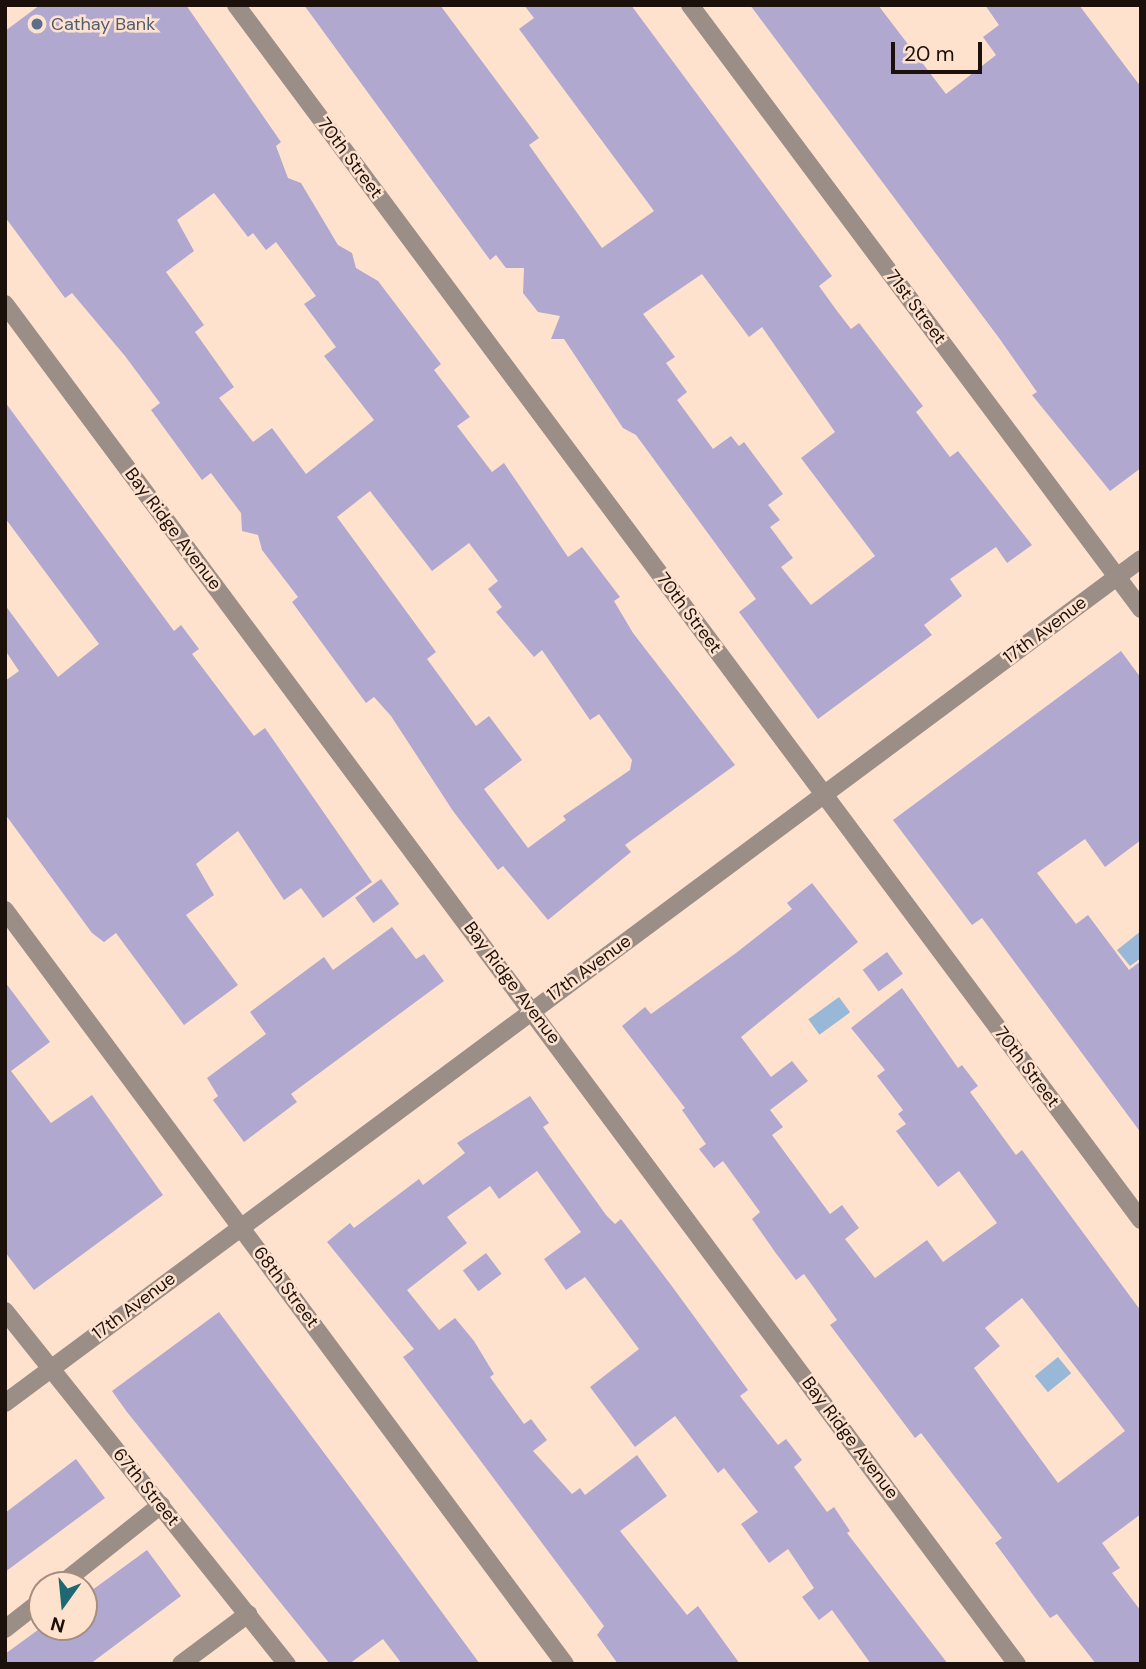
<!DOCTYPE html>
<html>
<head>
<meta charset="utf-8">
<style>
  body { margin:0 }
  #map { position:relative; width:1146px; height:1669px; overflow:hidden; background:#fee2ce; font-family:"DM Sans",sans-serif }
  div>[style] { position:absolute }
  .water>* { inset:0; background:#99b8d8; transform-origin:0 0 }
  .building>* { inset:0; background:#b1a8d0; transform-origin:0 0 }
  .lane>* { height:18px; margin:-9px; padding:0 9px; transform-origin:9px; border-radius:9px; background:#9a8e86 }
  .street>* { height:18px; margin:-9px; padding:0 9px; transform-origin:9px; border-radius:9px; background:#9a8e86 }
  .dots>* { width:19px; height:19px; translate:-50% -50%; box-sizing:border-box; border:4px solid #fee2ce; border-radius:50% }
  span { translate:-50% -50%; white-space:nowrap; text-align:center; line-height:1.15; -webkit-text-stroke:5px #fee2ce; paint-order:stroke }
  .service-label { font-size:18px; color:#4e5e75 }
  .left { translate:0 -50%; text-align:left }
  .street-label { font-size:18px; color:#1b110a }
  .frame { position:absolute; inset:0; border:7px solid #1b110a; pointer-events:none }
  .north { position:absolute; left:28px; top:1571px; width:70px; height:70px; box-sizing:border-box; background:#fee2ce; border:2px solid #a38e80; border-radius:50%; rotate:195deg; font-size:19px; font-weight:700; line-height:28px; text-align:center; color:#1b110a }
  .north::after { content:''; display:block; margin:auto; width:24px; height:32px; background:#1e6873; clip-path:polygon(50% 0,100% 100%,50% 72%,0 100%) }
  .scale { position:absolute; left:891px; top:42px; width:91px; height:32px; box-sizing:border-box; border:4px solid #1b110a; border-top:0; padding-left:9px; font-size:21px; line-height:24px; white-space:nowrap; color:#1b110a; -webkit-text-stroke:5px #fee2ce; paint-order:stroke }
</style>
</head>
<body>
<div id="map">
  <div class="water">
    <i style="clip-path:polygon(1141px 931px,1141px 958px,1130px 966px,1117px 950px)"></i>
    <i style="left:839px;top:997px;width:19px;height:38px;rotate:54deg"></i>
    <i style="left:1058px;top:1357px;width:21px;height:30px;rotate:51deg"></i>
  </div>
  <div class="building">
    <i style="clip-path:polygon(evenodd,40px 5px,186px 5px,281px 142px,276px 146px,288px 178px,301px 183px,338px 245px,352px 253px,356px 268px,378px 281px,441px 364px,434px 370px,470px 417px,457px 426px,492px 472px,504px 463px,568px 557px,582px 547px,620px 597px,614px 601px,633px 633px,735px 765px,625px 845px,631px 852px,548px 920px,503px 866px,498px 870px,453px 811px,391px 716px,374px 697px,366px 703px,292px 602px,298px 597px,262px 550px,258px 535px,242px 531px,241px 513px,211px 473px,202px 480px,151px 410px,160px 403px,125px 356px,72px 293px,65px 298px,5px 217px,5px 31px,40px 5px,214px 193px,248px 237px,253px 233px,266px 250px,276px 242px,316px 296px,304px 304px,336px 347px,324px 356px,374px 420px,306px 474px,272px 428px,253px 442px,219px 398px,234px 387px,195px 332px,204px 325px,166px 272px,194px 251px,177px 220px,214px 193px,40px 5px,370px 491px,432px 571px,469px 543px,498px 581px,488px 589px,502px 607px,496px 612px,534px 657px,542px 650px,590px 720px,599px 714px,632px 760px,630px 770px,563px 816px,566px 820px,528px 848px,484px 789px,522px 760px,489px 716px,476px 726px,427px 659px,436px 652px,337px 517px,370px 491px)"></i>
    <i style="clip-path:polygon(evenodd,304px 5px,440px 5px,539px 138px,529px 145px,602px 248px,654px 211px,519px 29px,534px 18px,524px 5px,631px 5px,832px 276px,819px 286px,837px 311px,851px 329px,859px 323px,923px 406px,916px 412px,950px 457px,958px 451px,1032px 545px,1007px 563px,996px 547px,950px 579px,962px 596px,924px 625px,932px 635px,818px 719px,739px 612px,756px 599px,636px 435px,623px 428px,564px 339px,551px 339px,560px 316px,538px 312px,523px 293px,524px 268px,506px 268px,496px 255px,490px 260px,304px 5px,702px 274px,749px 337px,762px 327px,835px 432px,801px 458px,875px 556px,811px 605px,781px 567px,793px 558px,770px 527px,780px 520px,768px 505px,783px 494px,744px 442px,739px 446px,731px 436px,713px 449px,677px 400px,687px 392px,666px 363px,675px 357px,643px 314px,702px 274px)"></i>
    <i style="clip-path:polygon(750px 5px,878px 5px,946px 94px,996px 55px,983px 37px,999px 25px,985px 5px,1079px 5px,1141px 87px,1141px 468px,1110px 491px,1032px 395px,1037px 392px,999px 338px)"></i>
    <i style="clip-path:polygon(5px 402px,174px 631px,181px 625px,199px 649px,192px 654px,254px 736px,265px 728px,372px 882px,323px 918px,301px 888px,284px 900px,238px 831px,196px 864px,214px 895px,186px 915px,238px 985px,184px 1025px,116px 933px,104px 942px,92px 933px,5px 814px,5px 681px,19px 671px,5px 650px,5px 605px,58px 677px,99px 644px,5px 518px)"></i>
    <i style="clip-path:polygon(1121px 651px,1141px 678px,1141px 840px,1105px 867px,1085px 839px,1037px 873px,1076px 924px,1088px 915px,1129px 970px,1141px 961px,1141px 1133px,982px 918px,972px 925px,893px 820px)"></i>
    <i style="left:381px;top:879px;width:31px;height:32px;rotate:54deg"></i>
    <i style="clip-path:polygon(evenodd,812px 883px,858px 942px,741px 1037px,771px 1077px,792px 1061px,808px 1081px,770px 1110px,783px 1127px,772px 1135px,830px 1214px,842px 1205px,859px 1228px,845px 1239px,875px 1278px,927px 1240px,943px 1262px,997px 1223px,959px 1171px,938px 1187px,896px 1131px,906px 1124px,898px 1114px,903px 1110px,877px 1076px,885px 1070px,851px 1028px,902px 988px,958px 1068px,962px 1065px,978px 1086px,970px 1092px,1016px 1155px,1022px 1150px,1141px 1311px,1141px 1514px,1102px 1543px,1120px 1568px,1112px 1573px,1141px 1611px,1141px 1664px,1096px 1664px,1057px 1614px,1050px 1618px,995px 1543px,1002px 1538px,921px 1433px,915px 1438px,830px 1325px,837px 1320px,804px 1274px,796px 1280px,775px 1252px,752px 1219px,760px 1212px,723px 1161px,714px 1168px,699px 1149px,706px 1144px,682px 1110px,685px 1108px,622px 1026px,645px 1007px,651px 1014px,736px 953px,792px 909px,787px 903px,812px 883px,1022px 1298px,1125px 1431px,1058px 1483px,974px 1368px,1000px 1346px,985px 1328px,1022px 1298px)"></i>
    <i style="clip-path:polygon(392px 927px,416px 959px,424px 954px,444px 981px,291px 1094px,297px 1102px,244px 1142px,213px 1100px,218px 1096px,207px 1078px,266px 1034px,250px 1012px,324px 957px,333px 970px)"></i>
    <i style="left:887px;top:952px;width:27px;height:30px;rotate:54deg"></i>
    <i style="clip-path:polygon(5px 982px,50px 1042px,11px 1071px,51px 1123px,92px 1095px,163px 1195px,34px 1290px,5px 1252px)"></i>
    <i style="clip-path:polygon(530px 1096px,549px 1123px,543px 1127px,606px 1215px,615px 1224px,621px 1219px,671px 1285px,748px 1390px,740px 1396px,778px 1445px,786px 1439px,802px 1460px,794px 1467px,827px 1512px,834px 1507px,850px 1531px,847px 1533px,948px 1664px,871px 1664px,832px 1610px,819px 1620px,802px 1597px,814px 1588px,788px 1549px,769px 1563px,741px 1524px,758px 1512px,724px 1468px,718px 1473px,675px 1416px,635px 1447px,590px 1387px,639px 1349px,585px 1277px,566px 1290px,544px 1259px,581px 1232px,537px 1171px,499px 1199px,490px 1186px,447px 1217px,467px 1243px,407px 1290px,439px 1330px,455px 1318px,474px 1341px,494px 1374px,490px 1377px,524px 1424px,531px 1419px,547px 1440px,533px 1451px,572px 1494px,580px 1488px,585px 1495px,637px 1455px,667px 1496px,620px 1531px,687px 1615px,698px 1606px,740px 1664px,618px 1664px,597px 1635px,604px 1626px,403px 1357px,414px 1349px,327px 1242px,350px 1223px,354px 1228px,419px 1179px,423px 1185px,465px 1153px,457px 1143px)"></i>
    <i style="left:486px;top:1253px;width:26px;height:29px;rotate:53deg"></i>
    <i style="clip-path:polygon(219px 1312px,363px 1505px,480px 1664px,402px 1664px,383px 1639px,349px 1664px,330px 1664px,127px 1412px,112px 1391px)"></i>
    <i style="clip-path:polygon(76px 1459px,105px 1498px,5px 1572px,5px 1513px)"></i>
    <i style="clip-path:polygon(147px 1550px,181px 1596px,90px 1664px,5px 1664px,5px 1654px,42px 1627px,84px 1627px,84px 1596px)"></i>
  </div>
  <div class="lane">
    <i style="left:60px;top:1585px;width:129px;rotate:-38.4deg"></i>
    <i style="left:5px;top:1629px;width:47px;rotate:-38.1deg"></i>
  </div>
  <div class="street">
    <i style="left:236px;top:5px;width:1515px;rotate:53.32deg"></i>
    <i style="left:690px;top:5px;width:754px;rotate:53.25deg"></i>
    <i style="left:5px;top:304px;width:1695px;rotate:53.35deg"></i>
    <i style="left:5px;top:910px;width:939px;rotate:53.4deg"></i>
    <i style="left:5px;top:1311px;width:452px;rotate:51.4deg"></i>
    <i style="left:5px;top:1403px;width:1415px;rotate:-36.61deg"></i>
    <i style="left:181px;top:1664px;width:84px;rotate:-36.7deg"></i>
  </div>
  <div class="dots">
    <i style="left:37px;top:24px;background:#5c6f8a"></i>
  </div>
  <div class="service-label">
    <span class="left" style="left:51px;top:24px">Cathay Bank</span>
  </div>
  <div class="street-label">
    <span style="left:350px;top:158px;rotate:53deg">70th Street</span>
    <span style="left:916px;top:307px;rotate:53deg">71st Street</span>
    <span style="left:173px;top:529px;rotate:53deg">Bay Ridge Avenue</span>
    <span style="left:689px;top:613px;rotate:53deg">70th Street</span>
    <span style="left:1045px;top:630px;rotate:-37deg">17th Avenue</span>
    <span style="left:589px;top:968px;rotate:-36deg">17th Avenue</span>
    <span style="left:512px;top:983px;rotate:53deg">Bay Ridge Avenue</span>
    <span style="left:1027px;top:1067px;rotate:53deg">70th Street</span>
    <span style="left:286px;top:1287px;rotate:53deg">68th Street</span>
    <span style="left:134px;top:1306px;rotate:-37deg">17th Avenue</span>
    <span style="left:850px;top:1438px;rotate:53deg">Bay Ridge Avenue</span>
    <span style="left:146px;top:1487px;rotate:51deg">67th Street</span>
  </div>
  <div class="frame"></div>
  <div class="north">N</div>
  <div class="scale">20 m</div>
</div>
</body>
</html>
